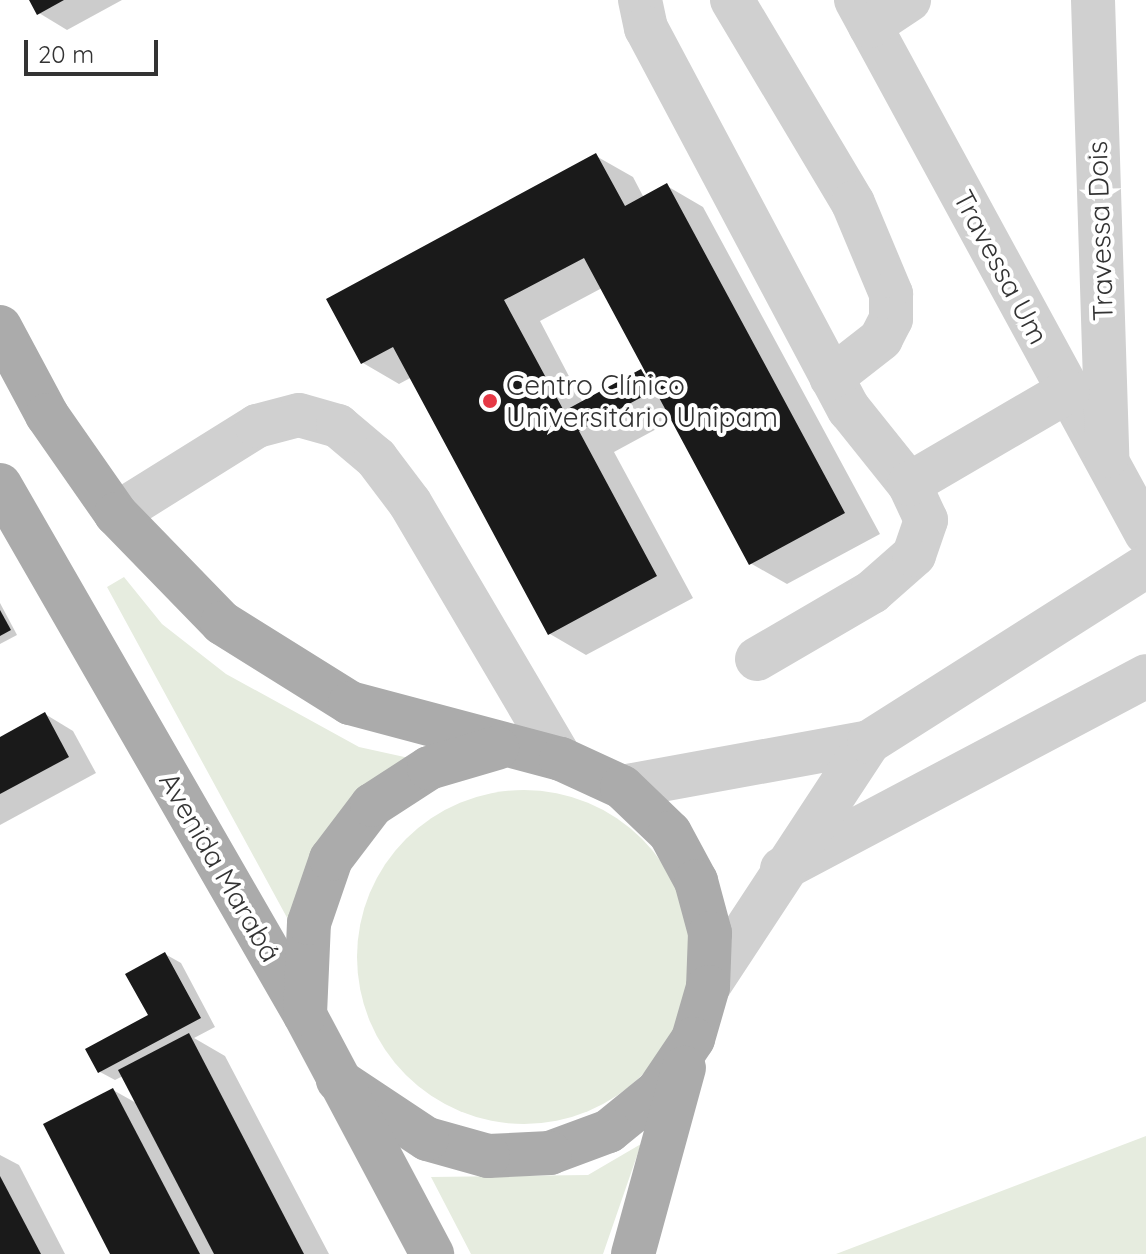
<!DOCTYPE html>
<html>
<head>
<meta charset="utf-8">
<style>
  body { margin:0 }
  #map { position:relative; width:1146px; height:1254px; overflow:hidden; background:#fff; font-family:Quicksand,sans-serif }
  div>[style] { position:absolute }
  .green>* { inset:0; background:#e6ecdf }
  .round { border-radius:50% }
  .shadow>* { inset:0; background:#0003 }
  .building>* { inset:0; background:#1a1a1a }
  .minor>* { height:44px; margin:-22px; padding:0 22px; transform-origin:22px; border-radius:22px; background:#d0d0d0 }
  .major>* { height:44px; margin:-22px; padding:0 22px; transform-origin:22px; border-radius:22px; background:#ababab }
  .dots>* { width:22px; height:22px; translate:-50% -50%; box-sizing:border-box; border:4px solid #fff; border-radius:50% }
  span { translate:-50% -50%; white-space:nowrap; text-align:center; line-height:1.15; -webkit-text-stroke:8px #fff; paint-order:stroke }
  .street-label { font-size:28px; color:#333 }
  .poi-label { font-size:28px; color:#333 }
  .left { translate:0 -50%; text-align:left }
  .scale { position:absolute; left:24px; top:40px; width:134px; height:36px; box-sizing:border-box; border:4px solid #333; border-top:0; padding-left:10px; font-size:24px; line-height:28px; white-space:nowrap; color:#333; -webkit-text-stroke:6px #fff; paint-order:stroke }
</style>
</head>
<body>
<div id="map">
  <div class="green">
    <i style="clip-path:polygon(124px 577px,162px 624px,226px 674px,359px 747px,409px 758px,291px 925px,107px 587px)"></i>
    <i class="round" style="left:357px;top:790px;width:334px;height:334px"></i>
    <i style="clip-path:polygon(1146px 1136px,1146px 1254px,836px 1254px)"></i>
    <i style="clip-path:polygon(641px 1144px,603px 1254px,471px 1254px,431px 1177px,588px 1175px)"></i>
  </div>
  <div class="shadow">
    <i style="clip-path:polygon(32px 0,122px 0,67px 30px,39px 13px)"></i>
    <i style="clip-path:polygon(evenodd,596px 156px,633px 177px,644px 198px,667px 186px,703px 207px,880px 534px,787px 584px,750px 563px,673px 420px,614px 452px,693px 598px,586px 655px,550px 634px,412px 377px,399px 384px,363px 363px,596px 156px,602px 288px,650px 377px,641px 372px,583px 403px,540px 321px,602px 288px)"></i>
    <i style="clip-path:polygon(0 603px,17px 635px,0 644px)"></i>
    <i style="clip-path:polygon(45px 714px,73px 731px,96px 773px,0 825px,0 739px)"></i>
    <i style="clip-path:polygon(165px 954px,181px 963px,215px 1027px,194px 1038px,225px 1056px,329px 1254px,112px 1254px,113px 1090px,138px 1104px,123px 1076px,115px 1080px,100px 1072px,151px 1016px)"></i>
    <i style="clip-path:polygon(0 1155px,19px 1165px,65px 1254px,0 1254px)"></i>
  </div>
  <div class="building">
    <i style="clip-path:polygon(29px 0,64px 0,37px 15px)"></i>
    <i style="clip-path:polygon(596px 153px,625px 206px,667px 183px,845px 513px,749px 565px,584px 258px,504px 300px,564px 411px,641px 369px,653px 391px,579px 431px,657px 576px,548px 635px,393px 347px,361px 364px,326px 299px)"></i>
    <i style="clip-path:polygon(0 610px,11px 630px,0 636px)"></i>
    <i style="clip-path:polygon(45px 712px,69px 757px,0 794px,0 737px)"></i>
    <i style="clip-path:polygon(165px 952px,201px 1018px,98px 1073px,85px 1049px,148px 1015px,125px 974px)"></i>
    <i style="clip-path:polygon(189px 1033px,304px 1254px,214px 1254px,118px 1070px)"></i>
    <i style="clip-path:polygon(113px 1088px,200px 1254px,110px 1254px,43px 1124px)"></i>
    <i style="clip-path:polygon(0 1176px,41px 1254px,0 1254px)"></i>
  </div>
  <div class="minor">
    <i style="left:640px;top:0;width:29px;rotate:78deg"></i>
    <i style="left:646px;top:28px;width:432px;rotate:62deg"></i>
    <i style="left:849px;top:409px;width:96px;rotate:51.3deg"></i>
    <i style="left:732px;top:0;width:236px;rotate:59.2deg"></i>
    <i style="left:853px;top:203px;width:99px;rotate:67.3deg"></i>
    <i style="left:891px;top:294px;width:25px;rotate:90deg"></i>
    <i style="left:891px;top:319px;width:22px;rotate:117deg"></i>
    <i style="left:881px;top:339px;width:63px;rotate:142deg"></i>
    <i style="left:856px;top:0;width:607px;rotate:61.45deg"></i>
    <i style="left:1093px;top:0;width:456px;rotate:88.2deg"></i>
    <i style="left:870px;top:26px;width:47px;rotate:-33.7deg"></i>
    <i style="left:116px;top:514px;width:166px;rotate:-32deg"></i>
    <i style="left:257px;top:426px;width:43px;rotate:-14.7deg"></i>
    <i style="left:299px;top:415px;width:41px;rotate:15.8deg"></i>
    <i style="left:338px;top:426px;width:50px;rotate:40.1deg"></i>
    <i style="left:376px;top:458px;width:56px;rotate:52.9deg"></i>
    <i style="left:410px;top:503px;width:297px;rotate:59.5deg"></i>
    <i style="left:757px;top:659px;width:133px;rotate:-30.2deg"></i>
    <i style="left:872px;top:592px;width:56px;rotate:-41.4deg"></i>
    <i style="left:914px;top:555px;width:37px;rotate:-71deg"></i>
    <i style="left:926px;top:520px;width:40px;rotate:-115deg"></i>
    <i style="left:909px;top:484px;width:184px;rotate:-30.3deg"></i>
    <i style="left:622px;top:787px;width:251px;rotate:-10.3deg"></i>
    <i style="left:782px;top:869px;width:412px;rotate:-27.9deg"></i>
    <i style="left:708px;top:987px;width:293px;rotate:-56.7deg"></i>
    <i style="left:869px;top:742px;width:328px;rotate:-32.4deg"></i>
  </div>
  <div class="major">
    <i style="left:0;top:327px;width:100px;rotate:61.9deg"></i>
    <i style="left:47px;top:415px;width:121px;rotate:55.1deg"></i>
    <i style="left:116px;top:514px;width:152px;rotate:45.8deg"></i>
    <i style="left:222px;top:623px;width:151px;rotate:32deg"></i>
    <i style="left:350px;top:703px;width:218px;rotate:14.9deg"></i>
    <i style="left:561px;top:759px;width:67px;rotate:24.7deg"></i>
    <i style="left:622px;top:787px;width:66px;rotate:43.8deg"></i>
    <i style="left:670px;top:833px;width:55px;rotate:61.6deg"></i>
    <i style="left:696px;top:881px;width:54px;rotate:74.9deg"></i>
    <i style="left:710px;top:933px;width:54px;rotate:92.1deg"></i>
    <i style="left:708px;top:987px;width:54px;rotate:106.1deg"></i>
    <i style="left:693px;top:1039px;width:63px;rotate:123.9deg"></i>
    <i style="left:658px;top:1091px;width:63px;rotate:140.8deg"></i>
    <i style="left:609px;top:1131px;width:63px;rotate:159.6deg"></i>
    <i style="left:550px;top:1153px;width:62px;rotate:177.2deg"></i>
    <i style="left:488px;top:1156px;width:63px;rotate:-164.4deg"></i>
    <i style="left:427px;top:1139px;width:107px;rotate:-146.5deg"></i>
    <i style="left:0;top:485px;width:611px;rotate:60.08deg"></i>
    <i style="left:305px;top:1015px;width:271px;rotate:62deg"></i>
    <i style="left:305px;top:1014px;width:91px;rotate:-87.5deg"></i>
    <i style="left:309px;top:923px;width:68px;rotate:-71deg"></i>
    <i style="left:331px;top:859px;width:68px;rotate:-52.8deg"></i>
    <i style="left:372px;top:805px;width:68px;rotate:-33deg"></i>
    <i style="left:429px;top:768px;width:71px;rotate:-16.4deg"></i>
    <i style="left:633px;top:1254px;width:193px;rotate:-74.7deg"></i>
  </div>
  <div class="dots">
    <i style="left:490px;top:401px;background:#e63946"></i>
  </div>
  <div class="street-label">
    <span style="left:1100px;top:231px;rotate:-92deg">Travessa Dois</span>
    <span style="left:1001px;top:267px;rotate:62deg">Travessa Um</span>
    <span style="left:220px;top:867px;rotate:60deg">Avenida Marabá</span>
  </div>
  <div class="poi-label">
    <span class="left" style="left:506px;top:401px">Centro Clínico<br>Universitário Unipam</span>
  </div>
  <div class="scale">20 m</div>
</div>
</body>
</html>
